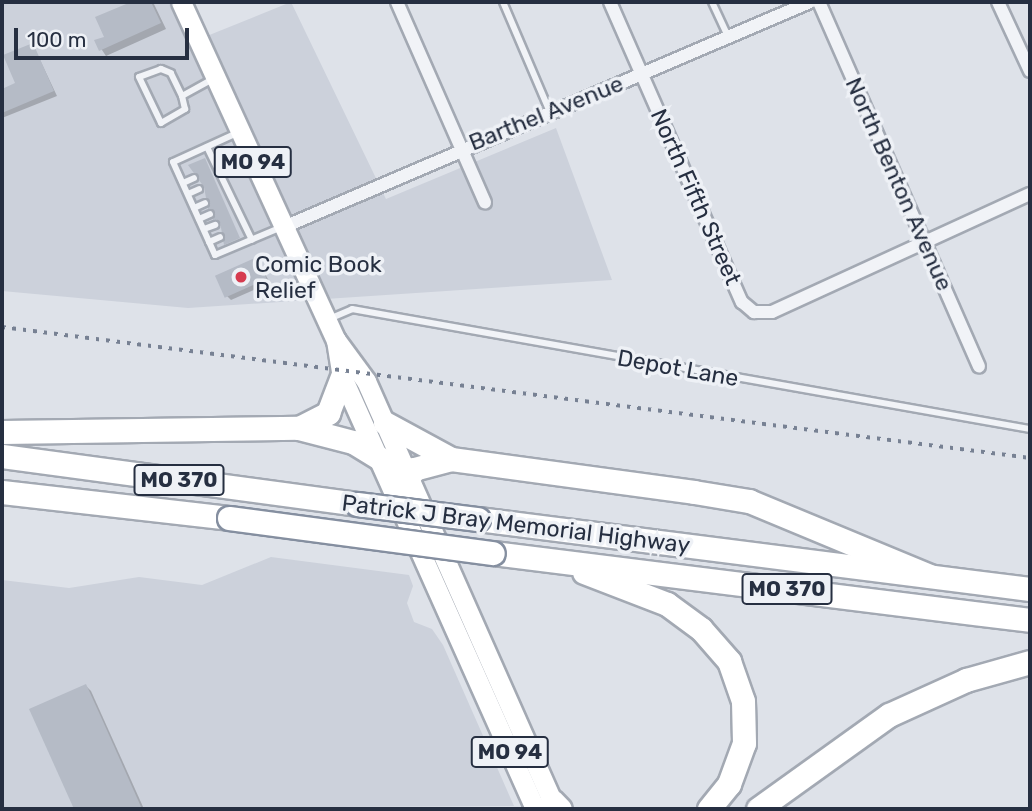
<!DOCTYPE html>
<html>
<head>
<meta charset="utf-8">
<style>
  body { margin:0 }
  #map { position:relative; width:1032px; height:811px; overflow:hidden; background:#dee2e9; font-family:Rubik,sans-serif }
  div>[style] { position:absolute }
  .built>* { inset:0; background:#ccd1db }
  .shadow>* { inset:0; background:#0003 }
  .building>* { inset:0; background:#b5bbc6; transform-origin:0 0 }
  .roads { filter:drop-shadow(2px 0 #a3a9b3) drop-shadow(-2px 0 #a3a9b3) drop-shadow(0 2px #a3a9b3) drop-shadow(0 -2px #a3a9b3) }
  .lane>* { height:6px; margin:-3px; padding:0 3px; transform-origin:3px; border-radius:3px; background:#f1f3f7 }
  .street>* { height:12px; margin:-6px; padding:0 6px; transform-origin:6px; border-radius:6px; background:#f1f3f7 }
  .primary>* { height:19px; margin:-9.5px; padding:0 9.5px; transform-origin:9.5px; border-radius:9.5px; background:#fff }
  .highway>* { height:23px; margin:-11.5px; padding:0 11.5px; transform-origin:11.5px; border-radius:11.5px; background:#fff }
  .rail>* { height:3.5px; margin-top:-1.75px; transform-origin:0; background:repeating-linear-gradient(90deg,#778193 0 3.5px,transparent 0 10.5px) }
  .bridges { filter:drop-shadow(2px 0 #858fa0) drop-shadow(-2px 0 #858fa0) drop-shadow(0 2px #858fa0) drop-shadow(0 -2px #858fa0) }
  .highway-bridge>* { height:23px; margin:-11.5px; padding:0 11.5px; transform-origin:11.5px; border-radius:11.5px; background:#fff }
  .dots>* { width:19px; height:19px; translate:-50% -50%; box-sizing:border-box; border:4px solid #eef1f6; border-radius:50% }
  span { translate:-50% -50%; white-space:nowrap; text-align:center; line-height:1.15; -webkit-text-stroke:7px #eef1f6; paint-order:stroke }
  .shield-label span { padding:2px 5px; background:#eef1f6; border:2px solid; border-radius:5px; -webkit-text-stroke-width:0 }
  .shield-label { font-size:21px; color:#262f41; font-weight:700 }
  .street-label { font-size:23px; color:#262f41 }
  .poi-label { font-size:23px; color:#262f41 }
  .left { translate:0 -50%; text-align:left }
  .frame { position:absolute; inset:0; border:4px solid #262f41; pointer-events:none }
  .scale { position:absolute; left:14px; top:28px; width:175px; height:32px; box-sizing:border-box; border:4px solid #262f41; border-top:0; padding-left:9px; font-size:21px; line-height:24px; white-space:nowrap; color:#262f41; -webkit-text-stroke:5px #eef1f6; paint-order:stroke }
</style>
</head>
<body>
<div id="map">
  <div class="built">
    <i style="clip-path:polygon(2px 2px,173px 2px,192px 42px,291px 2px,386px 199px,556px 128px,612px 280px,188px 308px,2px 291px)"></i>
    <i style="clip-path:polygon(271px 557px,409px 575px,413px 586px,407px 603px,414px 622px,432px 629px,443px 645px,514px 806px,2px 809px,2px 580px,69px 588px,139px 577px,202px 585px)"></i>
  </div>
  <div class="shadow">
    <i style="clip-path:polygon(136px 2px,153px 2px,166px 29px,106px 56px,96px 41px,107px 38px,98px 18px)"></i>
    <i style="clip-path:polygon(33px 45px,57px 96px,2px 118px,2px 91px,17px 84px)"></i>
    <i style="clip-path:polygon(257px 259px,270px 283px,231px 300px,227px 296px)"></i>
    <i style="clip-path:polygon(86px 686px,91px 691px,144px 809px,75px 809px,32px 710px)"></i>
  </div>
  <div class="building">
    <i style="clip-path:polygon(131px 2px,151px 2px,161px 23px,99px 51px,94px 40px,104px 37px,95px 17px)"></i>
    <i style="clip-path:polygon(33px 43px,54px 91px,2px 113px,2px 89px,15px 83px,3px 55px)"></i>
    <i style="clip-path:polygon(205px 158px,240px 238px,224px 245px,220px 222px,213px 220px,215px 212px,208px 209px,204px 187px,188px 165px)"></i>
    <i style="left:257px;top:257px;width:24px;height:46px;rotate:66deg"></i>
    <i style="clip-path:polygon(86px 684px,101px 717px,142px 809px,74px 809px,29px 709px)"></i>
  </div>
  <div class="roads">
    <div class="lane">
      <i style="left:503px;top:2px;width:120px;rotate:66.9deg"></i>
      <i style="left:712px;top:2px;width:38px;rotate:65deg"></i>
      <i style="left:182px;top:96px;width:25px;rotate:-116deg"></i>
      <i style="left:171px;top:73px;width:11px;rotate:-158deg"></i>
      <i style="left:161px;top:69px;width:23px;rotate:160deg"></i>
      <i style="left:139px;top:77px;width:51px;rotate:64.4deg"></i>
      <i style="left:161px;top:123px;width:28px;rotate:-30deg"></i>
      <i style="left:185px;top:109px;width:13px;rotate:-103deg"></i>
      <i style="left:182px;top:96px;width:35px;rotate:-29deg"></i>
      <i style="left:237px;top:133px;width:70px;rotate:155.6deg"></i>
      <i style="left:173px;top:162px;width:102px;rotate:65.7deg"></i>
      <i style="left:215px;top:255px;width:73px;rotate:-22.7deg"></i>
      <i style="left:207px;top:147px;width:103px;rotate:64.2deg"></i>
      <i style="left:183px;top:183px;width:12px;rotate:-24deg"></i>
      <i style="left:188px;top:194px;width:12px;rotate:-24deg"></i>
      <i style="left:194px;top:208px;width:12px;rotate:-24deg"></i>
      <i style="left:199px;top:219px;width:12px;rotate:-24deg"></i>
      <i style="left:204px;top:229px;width:12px;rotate:-20deg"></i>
      <i style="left:209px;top:242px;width:12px;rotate:-24deg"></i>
      <i style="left:329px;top:319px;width:25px;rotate:-23deg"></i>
      <i style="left:352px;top:309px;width:689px;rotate:10.04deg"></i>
    </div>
    <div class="street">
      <i style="left:397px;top:2px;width:219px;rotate:66.3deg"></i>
      <i style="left:610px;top:2px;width:328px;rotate:66.3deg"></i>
      <i style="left:742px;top:302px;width:16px;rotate:40deg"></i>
      <i style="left:754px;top:312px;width:18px"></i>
      <i style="left:772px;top:312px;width:284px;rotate:-24.6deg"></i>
      <i style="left:819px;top:2px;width:398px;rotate:66.3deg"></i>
      <i style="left:998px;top:2px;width:76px;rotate:65.1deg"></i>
      <i style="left:284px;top:227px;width:572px;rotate:-23.16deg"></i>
    </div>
    <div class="primary">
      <i style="left:181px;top:2px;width:372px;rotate:65.4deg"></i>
      <i style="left:336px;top:340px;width:51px;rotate:53.8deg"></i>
      <i style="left:366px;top:381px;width:468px;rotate:66.1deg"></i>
      <i style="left:336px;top:340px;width:37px;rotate:81deg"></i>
      <i style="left:342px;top:377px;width:473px;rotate:65.9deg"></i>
    </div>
    <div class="highway">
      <i style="left:385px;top:423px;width:75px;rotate:28.6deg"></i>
      <i style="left:299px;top:428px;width:33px;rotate:-27deg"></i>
      <i style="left:328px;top:413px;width:39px;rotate:-69deg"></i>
      <i style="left:2px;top:432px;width:297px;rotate:-0.8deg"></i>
      <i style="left:299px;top:428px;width:56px;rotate:14.5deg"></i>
      <i style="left:353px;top:442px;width:63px;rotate:31.4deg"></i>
      <i style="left:2px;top:456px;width:358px;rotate:7.7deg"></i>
      <i style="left:2px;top:492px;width:228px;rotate:6.5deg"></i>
      <i style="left:396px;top:494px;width:31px;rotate:-54deg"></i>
      <i style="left:414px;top:469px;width:38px;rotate:-15deg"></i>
      <i style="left:451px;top:459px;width:245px;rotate:7.7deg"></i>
      <i style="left:694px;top:492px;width:56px;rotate:9.3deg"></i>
      <i style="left:749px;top:501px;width:196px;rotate:22.5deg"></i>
      <i style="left:478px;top:519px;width:556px;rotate:7.23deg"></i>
      <i style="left:493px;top:553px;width:541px;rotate:7.11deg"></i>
      <i style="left:584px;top:572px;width:89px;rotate:21.1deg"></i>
      <i style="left:667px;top:604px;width:42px;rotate:36.3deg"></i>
      <i style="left:701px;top:629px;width:43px;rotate:48.8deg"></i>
      <i style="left:729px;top:661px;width:42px;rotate:70.7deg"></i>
      <i style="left:743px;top:701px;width:42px;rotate:88.6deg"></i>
      <i style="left:744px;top:743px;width:44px;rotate:110.1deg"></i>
      <i style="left:729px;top:784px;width:32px;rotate:129deg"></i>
      <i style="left:552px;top:801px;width:11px;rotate:45deg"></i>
      <i style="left:758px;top:809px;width:161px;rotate:-35.7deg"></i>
      <i style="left:889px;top:715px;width:85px;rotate:-24.4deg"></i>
      <i style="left:966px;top:680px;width:66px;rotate:-15.7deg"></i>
    </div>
  </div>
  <div class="rail">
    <i style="left:2px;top:327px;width:1036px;rotate:7.26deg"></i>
  </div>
  <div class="bridges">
    <div class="highway-bridge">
      <i style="left:357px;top:504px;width:122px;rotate:7.1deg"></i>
      <i style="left:229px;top:518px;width:266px;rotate:7.6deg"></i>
    </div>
  </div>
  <div class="dots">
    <i style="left:241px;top:277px;background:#d63b4f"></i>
  </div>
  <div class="shield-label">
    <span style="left:253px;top:162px">MO 94</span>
    <span style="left:179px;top:480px">MO 370</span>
    <span style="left:787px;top:589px">MO 370</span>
    <span style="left:510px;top:752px">MO 94</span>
  </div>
  <div class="street-label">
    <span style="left:546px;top:113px;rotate:-22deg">Barthel Avenue</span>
    <span style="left:899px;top:184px;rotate:66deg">North Benton Avenue</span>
    <span style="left:696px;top:197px;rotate:66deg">North Fifth Street</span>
    <span style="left:678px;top:368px;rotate:10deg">Depot Lane</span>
    <span style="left:516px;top:524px;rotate:7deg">Patrick J Bray Memorial Highway</span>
  </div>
  <div class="poi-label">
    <span class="left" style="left:255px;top:277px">Comic Book<br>Relief</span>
  </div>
  <div class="frame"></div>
  <div class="scale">100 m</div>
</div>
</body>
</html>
